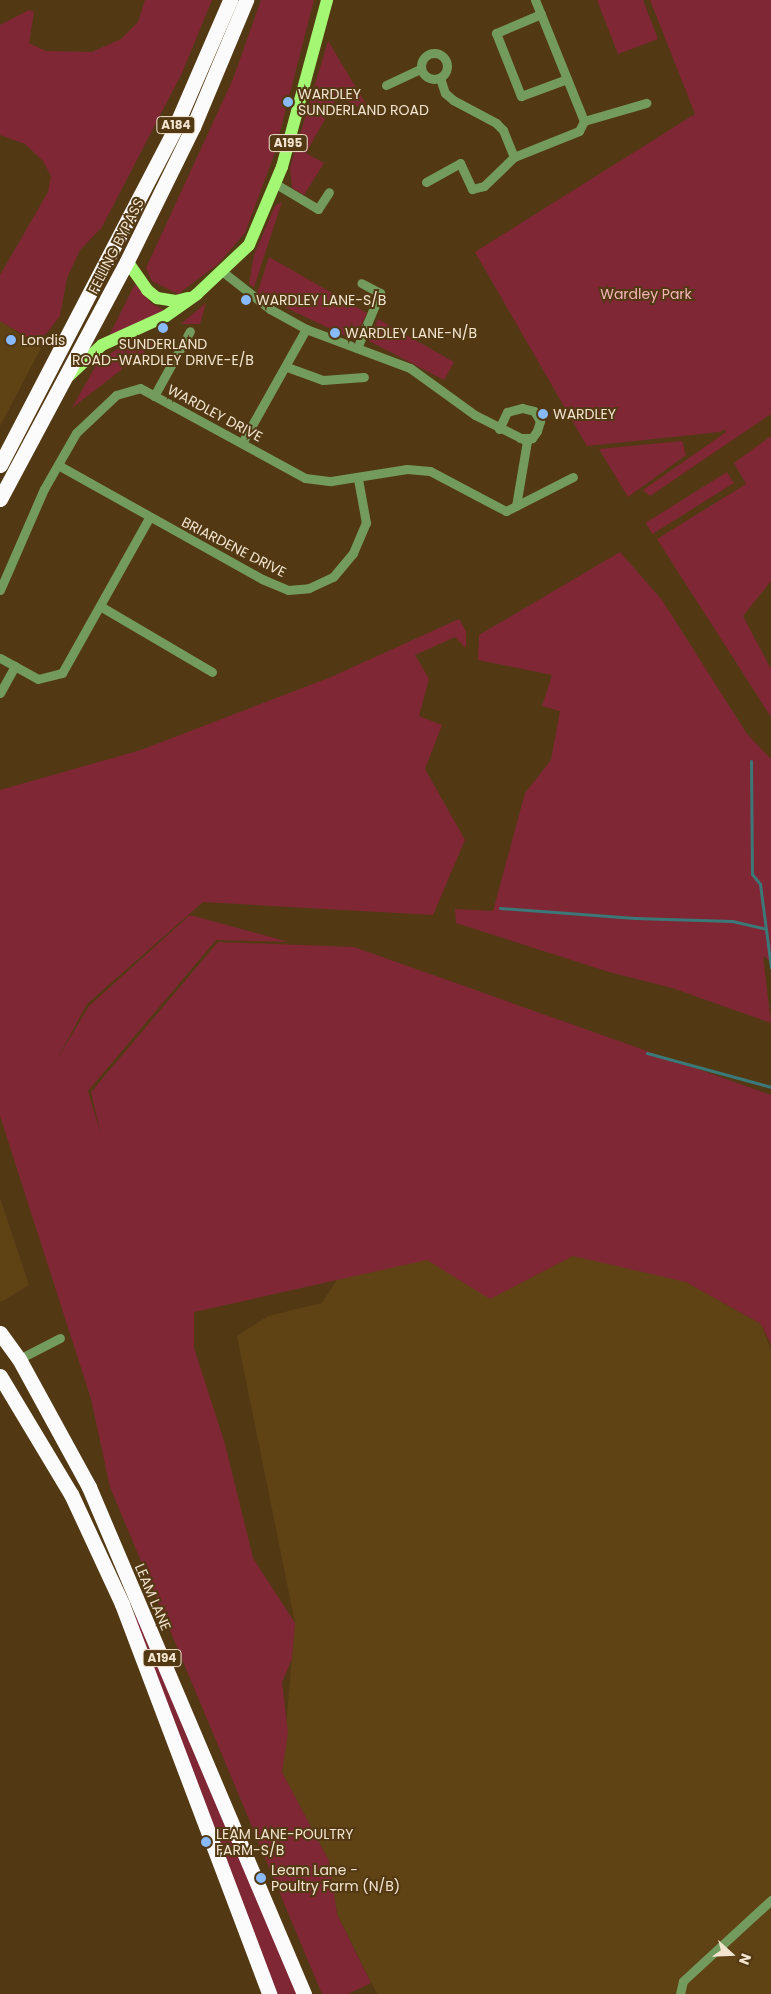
<!DOCTYPE html>
<html>
<head>
<meta charset="utf-8">
<style>
  body { margin:0 }
  #map { position:relative; width:771px; height:1994px; overflow:hidden; background:#523914; font-family:Poppins,sans-serif }
  div>[style] { position:absolute }
  .built>* { inset:0; background:#5f4315 }
  .green>* { inset:0; background:#7f2735; transform-origin:0 0 }
  .stream>* { height:3px; margin:-1.5px; padding:0 1.5px; transform-origin:1.5px; border-radius:1.5px; background:#3b7878 }
  .street>* { height:9px; margin:-4.5px; padding:0 4.5px; transform-origin:4.5px; border-radius:4.5px; background:#749b5e }
  .street>.ring { margin:-4.5px; padding:0; box-sizing:content-box; background:none; border:9px solid #749b5e; border-radius:50% }
  .primary>* { height:12px; margin:-6px; padding:0 6px; transform-origin:6px; border-radius:6px; background:#a4f773 }
  .highway>* { height:15px; margin:-7.5px; padding:0 7.5px; transform-origin:7.5px; border-radius:7.5px; background:#fbfbfb }
  .dots>* { width:14px; height:14px; translate:-50% -50%; box-sizing:border-box; border:2px solid #523914; border-radius:50% }
  span { translate:-50% -50%; white-space:nowrap; text-align:center; line-height:1.15; -webkit-text-stroke:4px #523914; paint-order:stroke }
  .shield-label span { padding:1px 4px; background:#523914; border:1px solid; border-radius:4px; -webkit-text-stroke-width:0 }
  .shield-label { font-size:12px; color:#f3e4d0; font-weight:700 }
  .poi-label { font-size:14px; color:#f3e4d0 }
  .left { translate:0 -50%; text-align:left }
  .street-label { font-size:14px; color:#f3e4d0 }
  .park-label { font-size:14px; color:#f5b5b8 }
  .north { position:absolute; left:706px; top:1929px; width:50px; height:50px; -webkit-text-stroke:4px #523914; paint-order:stroke; rotate:110deg; font-size:14px; font-weight:700; line-height:20px; text-align:center; color:#f3e4d0 }
  .north::after { content:''; display:block; margin:auto; width:18px; height:22px; background:#f3e4d0; clip-path:polygon(50% 0,100% 100%,50% 72%,0 100%) }
</style>
</head>
<body>
<div id="map">
  <div class="built">
    <i style="clip-path:polygon(0 321px,41px 348px,0 426px)"></i>
    <i style="clip-path:polygon(0 1198px,29px 1285px,1px 1302px,0 1300px)"></i>
    <i style="clip-path:polygon(503px 1202px,686px 1282px,761px 1324px,771px 1350px,771px 1994px,377px 1994px,337px 1914px,329px 1861px,282px 1772px,295px 1623px,237px 1336px,268px 1316px,322px 1303px,368px 1232px)"></i>
  </div>
  <div class="green">
    <i style="clip-path:polygon(145px 0,212px 0,182px 73px,102px 227px,80px 250px,67px 278px,60px 316px,47px 333px,36px 340px,25px 336px,0 321px,0 275px,48px 192px,51px 176px,43px 161px,25px 144px,0 135px,0 25px,29px 10px,34px 12px,29px 43px,46px 51px,92px 52px,121px 39px,138px 22px)"></i>
    <i style="clip-path:polygon(261px 0,314px 0,274px 155px,245px 233px,218px 264px,178px 294px,152px 281px,146px 268px,233px 79px)"></i>
    <i style="clip-path:polygon(597px 0,643px 0,658px 39px,618px 54px)"></i>
    <i style="clip-path:polygon(650px 0,771px 0,771px 414px,650px 496px,643px 490px,726px 432px,725px 429px,720px 432px,587px 446px,475px 252px,695px 114px)"></i>
    <i style="clip-path:polygon(328px 41px,372px 114px,338px 96px,306px 153px,324px 163px,304px 195px,292px 188px,290px 168px)"></i>
    <i style="clip-path:polygon(282px 202px,254px 287px,249px 284px,254px 255px,275px 206px)"></i>
    <i style="clip-path:polygon(269px 257px,367px 313px,354px 340px,257px 294px)"></i>
    <i style="clip-path:polygon(135px 284px,152px 304px,166px 311px,109px 336px)"></i>
    <i style="clip-path:polygon(206px 303px,200px 324px,181px 324px)"></i>
    <i style="clip-path:polygon(378px 319px,454px 362px,444px 380px,369px 341px)"></i>
    <i style="clip-path:polygon(141px 342px,156px 343px,72px 408px,99px 360px,123px 346px)"></i>
    <i style="clip-path:polygon(771px 436px,771px 581px,743px 616px,771px 669px,771px 717px,657px 539px,746px 484px,734px 463px)"></i>
    <i style="clip-path:polygon(682px 441px,686px 455px,628px 497px,599px 449px)"></i>
    <i style="left:727px;top:472px;width:13px;height:96px;rotate:58deg"></i>
    <i style="clip-path:polygon(620px 552px,662px 600px,747px 734px,771px 759px,771px 962px,763px 956px,771px 1023px,672px 988px,609px 972px,456px 923px,455px 909px,493px 911px,525px 793px,551px 760px,560px 711px,542px 706px,552px 675px,478px 660px,479px 635px)"></i>
    <i style="clip-path:polygon(459px 619px,466px 631px,466px 648px,455px 637px,415px 655px,429px 679px,419px 716px,442px 725px,425px 769px,465px 840px,433px 915px,203px 902px,87px 1004px,56px 1061px,89px 1006px,190px 915px,289px 942px,216px 940px,88px 1091px,101px 1135px,91px 1092px,218px 942px,354px 947px,771px 1095px,771px 1345px,761px 1324px,686px 1282px,573px 1256px,490px 1299px,427px 1260px,194px 1312px,194px 1348px,225px 1444px,253px 1558px,295px 1623px,292px 1659px,282px 1682px,288px 1733px,282px 1772px,329px 1861px,337px 1914px,371px 1983px,348px 1994px,322px 1994px,110px 1487px,91px 1399px,0 1116px,0 790px,141px 750px,331px 677px)"></i>
    <i style="clip-path:polygon(137px 1615px,297px 1994px,275px 1994px,133px 1616px)"></i>
  </div>
  <div class="stream">
    <i style="left:751px;top:761px;width:113px;rotate:89.5deg"></i>
    <i style="left:752px;top:874px;width:13px;rotate:51deg"></i>
    <i style="left:760px;top:884px;width:84px;rotate:82.5deg"></i>
    <i style="left:500px;top:908px;width:135px;rotate:4.2deg"></i>
    <i style="left:635px;top:918px;width:97px;rotate:1.8deg"></i>
    <i style="left:732px;top:921px;width:35px;rotate:13deg"></i>
    <i style="left:647px;top:1053px;width:129px;rotate:15.3deg"></i>
  </div>
  <div class="street">
    <i style="left:541px;top:14px;width:49px;rotate:157.1deg"></i>
    <i style="left:496px;top:33px;width:68px;rotate:68.4deg"></i>
    <i style="left:521px;top:96px;width:49px;rotate:-20.3deg"></i>
    <i class="ring" style="left:421px;top:53px;width:17px;height:17px"></i>
    <i style="left:440px;top:78px;width:16px;rotate:72deg"></i>
    <i style="left:445px;top:93px;width:11px;rotate:41deg"></i>
    <i style="left:453px;top:100px;width:49px;rotate:28.1deg"></i>
    <i style="left:496px;top:123px;width:10px;rotate:45deg"></i>
    <i style="left:503px;top:130px;width:29px;rotate:68deg"></i>
    <i style="left:386px;top:85px;width:38px;rotate:-25deg"></i>
    <i style="left:584px;top:121px;width:65px;rotate:-16.2deg"></i>
    <i style="left:426px;top:182px;width:39px;rotate:-29deg"></i>
    <i style="left:460px;top:163px;width:29px;rotate:65deg"></i>
    <i style="left:472px;top:189px;width:12px;rotate:-14deg"></i>
    <i style="left:484px;top:186px;width:42px;rotate:-44deg"></i>
    <i style="left:514px;top:157px;width:70px;rotate:-21.8deg"></i>
    <i style="left:579px;top:131px;width:11px;rotate:-63deg"></i>
    <i style="left:584px;top:121px;width:131px;rotate:-112deg"></i>
    <i style="left:276px;top:184px;width:49px;rotate:30.8deg"></i>
    <i style="left:318px;top:209px;width:20px;rotate:-57deg"></i>
    <i style="left:223px;top:272px;width:60px;rotate:38.2deg"></i>
    <i style="left:270px;top:309px;width:41px;rotate:29.1deg"></i>
    <i style="left:306px;top:329px;width:111px;rotate:20.6deg"></i>
    <i style="left:410px;top:368px;width:80px;rotate:35.9deg"></i>
    <i style="left:475px;top:415px;width:58px;rotate:26.6deg"></i>
    <i style="left:527px;top:441px;width:66px;rotate:99.6deg"></i>
    <i style="left:357px;top:348px;width:60px;rotate:-67.3deg"></i>
    <i style="left:380px;top:293px;width:21px;rotate:-152deg"></i>
    <i style="left:287px;top:367px;width:38px;rotate:20deg"></i>
    <i style="left:323px;top:380px;width:41px;rotate:-4.2deg"></i>
    <i style="left:154px;top:396px;width:74px;rotate:-61deg"></i>
    <i style="left:499px;top:429px;width:19px;rotate:-65deg"></i>
    <i style="left:507px;top:412px;width:16px;rotate:-15deg"></i>
    <i style="left:522px;top:408px;width:12px;rotate:14deg"></i>
    <i style="left:534px;top:411px;width:12px;rotate:59deg"></i>
    <i style="left:540px;top:421px;width:10px;rotate:107deg"></i>
    <i style="left:537px;top:431px;width:9px;rotate:126deg"></i>
    <i style="left:532px;top:438px;width:12px;rotate:180deg"></i>
    <i style="left:242px;top:443px;width:131px;rotate:-60.7deg"></i>
    <i style="left:58px;top:465px;width:234px;rotate:29.2deg"></i>
    <i style="left:262px;top:579px;width:28px;rotate:23deg"></i>
    <i style="left:288px;top:590px;width:21px;rotate:-5deg"></i>
    <i style="left:309px;top:588px;width:26px;rotate:-25deg"></i>
    <i style="left:333px;top:577px;width:31px;rotate:-50deg"></i>
    <i style="left:353px;top:553px;width:33px;rotate:-67deg"></i>
    <i style="left:366px;top:523px;width:45px;rotate:-100.3deg"></i>
    <i style="left:0;top:590px;width:110px;rotate:-66.5deg"></i>
    <i style="left:44px;top:489px;width:64px;rotate:-60.3deg"></i>
    <i style="left:76px;top:433px;width:55px;rotate:-43.5deg"></i>
    <i style="left:116px;top:395px;width:25px;rotate:-16deg"></i>
    <i style="left:140px;top:388px;width:188px;rotate:28.6deg"></i>
    <i style="left:305px;top:478px;width:26px;rotate:7deg"></i>
    <i style="left:331px;top:481px;width:77px;rotate:-9deg"></i>
    <i style="left:407px;top:469px;width:23px;rotate:5deg"></i>
    <i style="left:430px;top:471px;width:86px;rotate:27.8deg"></i>
    <i style="left:506px;top:511px;width:75px;rotate:-26.9deg"></i>
    <i style="left:100px;top:606px;width:130px;rotate:30.5deg"></i>
    <i style="left:0;top:658px;width:43px;rotate:28.9deg"></i>
    <i style="left:38px;top:679px;width:25px;rotate:-14deg"></i>
    <i style="left:62px;top:673px;width:178px;rotate:-60.7deg"></i>
    <i style="left:0;top:693px;width:31px;rotate:-61deg"></i>
    <i style="left:19px;top:1359px;width:46px;rotate:-27.1deg"></i>
    <i style="left:680px;top:1994px;width:13px;rotate:-77deg"></i>
    <i style="left:683px;top:1981px;width:120px;rotate:-42.6deg"></i>
  </div>
  <div class="primary">
    <i style="left:127px;top:261px;width:35px;rotate:55deg"></i>
    <i style="left:147px;top:290px;width:13px;rotate:39deg"></i>
    <i style="left:157px;top:298px;width:19px;rotate:9deg"></i>
    <i style="left:176px;top:301px;width:12px;rotate:-14deg"></i>
    <i style="left:69px;top:376px;width:45px;rotate:-43.2deg"></i>
    <i style="left:102px;top:345px;width:70px;rotate:-24.4deg"></i>
    <i style="left:166px;top:316px;width:38px;rotate:-35deg"></i>
    <i style="left:197px;top:294px;width:71px;rotate:-43.3deg"></i>
    <i style="left:249px;top:245px;width:85px;rotate:-67.1deg"></i>
    <i style="left:282px;top:167px;width:173px;rotate:-74.9deg"></i>
  </div>
  <div class="highway">
    <i style="left:0;top:465px;width:375px;rotate:-62.5deg"></i>
    <i style="left:173px;top:132px;width:144px;rotate:-66.6deg"></i>
    <i style="left:0;top:499px;width:270px;rotate:-61.9deg"></i>
    <i style="left:127px;top:261px;width:149px;rotate:-63.8deg"></i>
    <i style="left:193px;top:127px;width:138px;rotate:-67.3deg"></i>
    <i style="left:0;top:1333px;width:32px;rotate:54deg"></i>
    <i style="left:19px;top:1359px;width:146px;rotate:61.3deg"></i>
    <i style="left:89px;top:1487px;width:551px;rotate:67.02deg"></i>
    <i style="left:0;top:1376px;width:138px;rotate:59deg"></i>
    <i style="left:71px;top:1494px;width:121px;rotate:65.1deg"></i>
    <i style="left:122px;top:1604px;width:417px;rotate:69.3deg"></i>
  </div>
  <div class="dots">
    <i style="left:288px;top:102px;background:#88bafc"></i>
    <i style="left:246px;top:300px;background:#88bafc"></i>
    <i style="left:163px;top:328px;background:#88bafc"></i>
    <i style="left:335px;top:333px;background:#88bafc"></i>
    <i style="left:11px;top:340px;background:#88bafc"></i>
    <i style="left:543px;top:414px;background:#88bafc"></i>
    <i style="left:206px;top:1842px;background:#88bafc"></i>
    <i style="left:261px;top:1878px;background:#88bafc"></i>
  </div>
  <div class="shield-label">
    <span style="left:176px;top:125px">A184</span>
    <span style="left:288px;top:143px">A195</span>
    <span style="left:162px;top:1658px">A194</span>
  </div>
  <div class="poi-label">
    <span class="left" style="left:298px;top:102px">WARDLEY<br>SUNDERLAND ROAD</span>
    <span class="left" style="left:256px;top:300px">WARDLEY LANE-S/B</span>
    <span class="left" style="left:345px;top:333px">WARDLEY LANE-N/B</span>
    <span class="left" style="left:21px;top:340px">Londis</span>
    <span style="left:163px;top:352px">SUNDERLAND<br>ROAD-WARDLEY DRIVE-E/B</span>
    <span class="left" style="left:553px;top:414px">WARDLEY</span>
    <span class="left" style="left:216px;top:1842px">LEAM LANE-POULTRY<br>FARM-S/B</span>
    <span class="left" style="left:271px;top:1878px">Leam Lane -<br>Poultry Farm (N/B)</span>
  </div>
  <div class="street-label">
    <span style="left:116px;top:246px;rotate:-63deg">FELLING BYPASS</span>
    <span style="left:215px;top:413px;rotate:28deg">WARDLEY DRIVE</span>
    <span style="left:234px;top:547px;rotate:27deg">BRIARDENE DRIVE</span>
    <span style="left:153px;top:1597px;rotate:67deg">LEAM LANE</span>
  </div>
  <div class="park-label">
    <span style="left:646px;top:294px">Wardley Park</span>
  </div>
  <div class="north">N</div>
</div>
</body>
</html>
